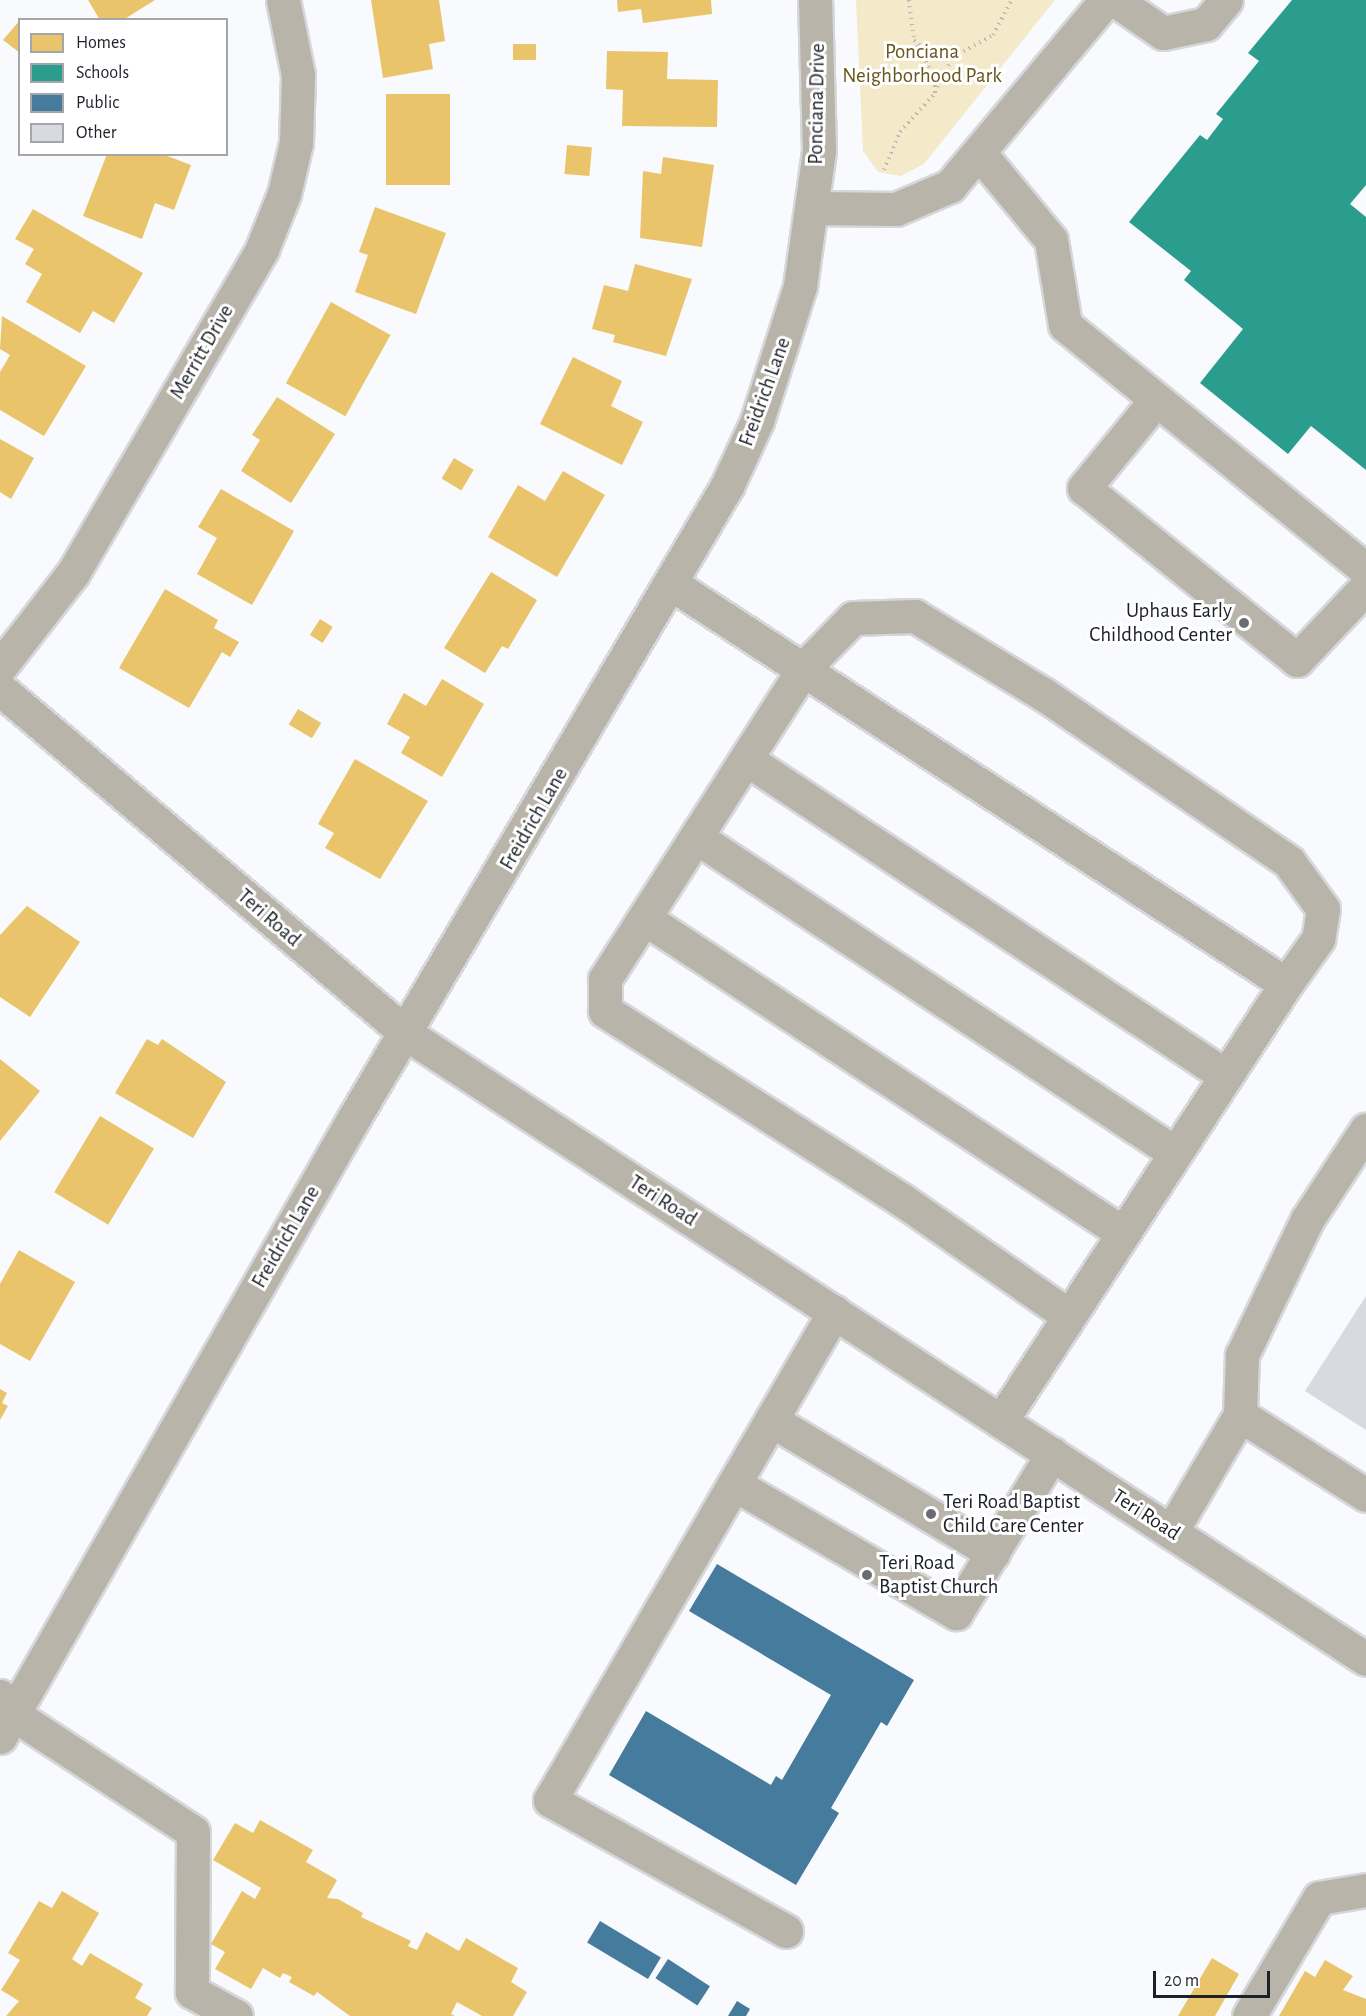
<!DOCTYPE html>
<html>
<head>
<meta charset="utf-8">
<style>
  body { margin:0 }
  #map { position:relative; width:1366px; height:2016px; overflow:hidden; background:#f8fafd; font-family:"Alegreya Sans",sans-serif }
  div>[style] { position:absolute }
  .green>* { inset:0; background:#f4eaca }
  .homes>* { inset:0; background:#e9c46a; transform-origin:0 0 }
  .schools>* { inset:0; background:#2a9d8f }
  .public>* { inset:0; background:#457b9d; transform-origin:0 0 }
  .building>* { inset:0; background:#d7dae0 }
  .path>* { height:4px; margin-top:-2px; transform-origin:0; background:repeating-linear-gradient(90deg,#bcbab6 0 1.5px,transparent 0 6px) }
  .roads { filter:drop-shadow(2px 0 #d6d7da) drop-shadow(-2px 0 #d6d7da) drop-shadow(0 2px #d6d7da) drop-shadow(0 -2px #d6d7da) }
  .minor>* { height:33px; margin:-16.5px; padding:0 16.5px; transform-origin:16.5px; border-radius:16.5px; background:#b8b4a9 }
  .dots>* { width:16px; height:16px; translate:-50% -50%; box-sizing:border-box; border:3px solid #fff; border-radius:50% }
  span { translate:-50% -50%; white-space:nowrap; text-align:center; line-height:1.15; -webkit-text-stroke:6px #fff; paint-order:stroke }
  .park-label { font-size:21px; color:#68561c }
  .street-label { font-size:21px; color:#1c2129 }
  .poi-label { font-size:21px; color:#1c2129 }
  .right { translate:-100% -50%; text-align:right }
  .left { translate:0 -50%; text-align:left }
  .legend { position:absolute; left:18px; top:18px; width:210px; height:138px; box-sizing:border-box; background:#fff; border:2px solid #a4a6a9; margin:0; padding:8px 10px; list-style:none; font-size:18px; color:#1c2129 }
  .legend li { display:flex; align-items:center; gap:12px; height:30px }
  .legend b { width:30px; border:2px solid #a4a6a9 }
  .scale { position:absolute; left:1153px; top:1971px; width:117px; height:27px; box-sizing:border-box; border:3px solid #1c2129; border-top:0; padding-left:8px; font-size:18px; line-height:21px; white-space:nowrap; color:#1c2129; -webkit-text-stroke:4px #fff; paint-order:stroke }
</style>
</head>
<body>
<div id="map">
  <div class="green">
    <i style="clip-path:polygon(856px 0,1055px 0,924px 164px,901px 176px,878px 172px,863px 151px)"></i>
  </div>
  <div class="homes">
    <i style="clip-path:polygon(88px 0,155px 0,123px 20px,100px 20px)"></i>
    <i style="clip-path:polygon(371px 0,439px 0,445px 41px,429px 44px,433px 69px,383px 78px)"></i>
    <i style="clip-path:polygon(617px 0,711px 0,712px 14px,643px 23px,641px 9px,618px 12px)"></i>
    <i style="clip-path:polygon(20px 20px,20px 53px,3px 40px)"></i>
    <i style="left:513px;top:44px;width:23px;height:16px"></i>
    <i style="clip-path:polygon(607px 51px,668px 52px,667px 79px,718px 80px,717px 127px,622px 126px,623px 90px,606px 89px)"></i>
    <i style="left:386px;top:94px;width:64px;height:91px"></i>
    <i style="left:567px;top:145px;width:25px;height:29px;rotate:5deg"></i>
    <i style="clip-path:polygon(107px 154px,162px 154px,191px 165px,174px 210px,155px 203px,142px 239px,83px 216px)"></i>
    <i style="clip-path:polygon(663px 157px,714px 165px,702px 247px,640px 238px,643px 171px,661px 174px)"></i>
    <i style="clip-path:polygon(375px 207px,446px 233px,416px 314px,355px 292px,368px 255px,359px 252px)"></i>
    <i style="clip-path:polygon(33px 209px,143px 273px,114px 323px,93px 311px,80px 333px,26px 302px,42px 274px,25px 264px,34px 249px,15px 239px)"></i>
    <i style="clip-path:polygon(635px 264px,692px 279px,666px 356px,613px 342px,615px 335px,592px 329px,604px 285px,628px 291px)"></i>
    <i style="left:331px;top:302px;width:68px;height:93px;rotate:29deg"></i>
    <i style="clip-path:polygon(2px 316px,86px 366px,44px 436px,0 410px,0 372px,10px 355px,0 349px)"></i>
    <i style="clip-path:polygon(573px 357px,622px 381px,611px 406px,643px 422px,622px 465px,540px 424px)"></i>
    <i style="clip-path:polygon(277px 397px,335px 434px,291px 503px,241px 471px,260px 440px,252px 435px)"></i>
    <i style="clip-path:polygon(0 439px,34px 458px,11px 499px,0 492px)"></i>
    <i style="left:454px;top:458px;width:23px;height:24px;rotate:31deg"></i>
    <i style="clip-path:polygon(563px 471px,605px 495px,557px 577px,488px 537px,518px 485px,545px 501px)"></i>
    <i style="clip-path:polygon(221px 489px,294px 531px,252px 605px,197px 574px,217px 538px,198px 527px)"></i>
    <i style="clip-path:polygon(491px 572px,537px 600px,508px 649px,502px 646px,485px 673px,444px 648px)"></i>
    <i style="clip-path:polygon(165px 589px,218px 620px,214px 628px,239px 642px,230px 657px,222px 652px,189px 708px,119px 668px)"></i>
    <i style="left:320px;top:619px;width:15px;height:19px;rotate:32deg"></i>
    <i style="clip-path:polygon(442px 679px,484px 704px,442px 777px,401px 753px,410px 737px,387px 724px,404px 693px,426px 706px)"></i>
    <i style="left:298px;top:709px;width:27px;height:18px;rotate:31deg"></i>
    <i style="clip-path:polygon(355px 759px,428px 801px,380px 879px,325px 848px,334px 833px,318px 824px)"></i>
    <i style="clip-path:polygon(27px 906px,80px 942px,30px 1017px,0 997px,0 935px)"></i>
    <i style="clip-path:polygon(147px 1039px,158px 1045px,162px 1039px,226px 1082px,193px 1138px,115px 1093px)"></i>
    <i style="clip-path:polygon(0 1059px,40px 1091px,0 1141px)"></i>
    <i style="left:100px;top:1116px;width:63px;height:89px;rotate:31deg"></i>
    <i style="clip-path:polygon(19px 1250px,75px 1282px,30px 1361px,0 1344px,0 1284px)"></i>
    <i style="clip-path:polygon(0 1389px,7px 1393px,2px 1403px,8px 1406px,0 1420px)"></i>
    <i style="clip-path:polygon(260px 1820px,313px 1850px,306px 1862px,337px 1880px,327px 1898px,338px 1899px,363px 1913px,361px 1917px,411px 1941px,408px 1946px,417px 1950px,426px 1932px,459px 1951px,466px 1938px,518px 1968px,511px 1982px,527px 1992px,513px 2016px,482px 2016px,457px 2002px,451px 2014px,455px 2016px,350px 2016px,317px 1992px,314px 1996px,289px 1982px,292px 1977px,283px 1973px,280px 1978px,263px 1968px,251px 1989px,215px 1969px,225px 1952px,211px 1944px,242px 1891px,255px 1899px,261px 1888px,213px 1860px,235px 1823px,253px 1833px)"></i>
    <i style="clip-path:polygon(62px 1891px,99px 1913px,72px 1959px,82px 1966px,90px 1953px,143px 1984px,135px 1998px,152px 2008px,147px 2016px,6px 2016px,19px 2001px,1px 1990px,20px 1960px,8px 1953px,39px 1901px,52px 1908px)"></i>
    <i style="clip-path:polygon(1212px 1958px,1239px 1974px,1215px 2016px,1178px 2016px)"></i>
    <i style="clip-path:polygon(1325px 1960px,1353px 1976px,1343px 1990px,1366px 1999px,1366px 2016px,1279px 2016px,1305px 1971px,1315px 1977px)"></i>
  </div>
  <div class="schools">
    <i style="clip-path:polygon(1292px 0,1366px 0,1366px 185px,1350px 204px,1366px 217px,1366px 470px,1311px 426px,1288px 454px,1200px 383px,1243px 329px,1184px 280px,1191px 271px,1129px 222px,1200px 135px,1207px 140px,1223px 119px,1216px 114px,1259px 61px,1248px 53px)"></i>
  </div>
  <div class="public">
    <i style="clip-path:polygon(717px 1564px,914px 1680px,887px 1726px,881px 1722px,831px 1808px,839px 1813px,796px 1885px,609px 1775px,646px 1711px,771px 1785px,776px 1776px,782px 1780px,831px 1695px,689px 1611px)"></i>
    <i style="left:600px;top:1921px;width:71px;height:25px;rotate:31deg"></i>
    <i style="left:668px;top:1959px;width:50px;height:23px;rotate:33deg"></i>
    <i style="clip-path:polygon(737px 2001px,750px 2009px,746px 2016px,728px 2016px)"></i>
  </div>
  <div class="building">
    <i style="clip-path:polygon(1366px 1296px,1366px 1430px,1305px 1391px)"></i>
  </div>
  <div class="path">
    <i style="left:909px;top:0;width:40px;rotate:82.9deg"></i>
    <i style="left:914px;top:40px;width:23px;rotate:41deg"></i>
    <i style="left:931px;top:55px;width:22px;rotate:5deg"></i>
    <i style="left:953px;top:57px;width:46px;rotate:-28.8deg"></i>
    <i style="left:993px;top:35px;width:40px;rotate:-62deg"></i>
    <i style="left:937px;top:87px;width:34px;rotate:-62deg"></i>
    <i style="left:884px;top:170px;width:41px;rotate:-67.2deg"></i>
    <i style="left:900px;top:132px;width:52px;rotate:-48.1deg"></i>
    <i style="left:935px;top:93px;width:15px;rotate:-90deg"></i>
    <i style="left:935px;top:78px;width:38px;rotate:-119deg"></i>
  </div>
  <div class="roads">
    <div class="minor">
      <i style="left:1115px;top:0;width:58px;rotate:34.5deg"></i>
      <i style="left:1163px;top:33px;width:44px;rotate:-11.8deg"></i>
      <i style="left:1206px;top:24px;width:31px;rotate:-50deg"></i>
      <i style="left:981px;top:155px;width:110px;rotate:50.5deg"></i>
      <i style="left:1051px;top:240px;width:86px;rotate:80.6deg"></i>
      <i style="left:1065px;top:325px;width:388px;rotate:39.1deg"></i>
      <i style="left:814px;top:208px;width:82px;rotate:0.7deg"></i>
      <i style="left:896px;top:209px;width:59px;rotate:-23.1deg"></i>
      <i style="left:950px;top:186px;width:243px;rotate:-50deg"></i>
      <i style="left:1156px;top:400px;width:114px;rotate:129.3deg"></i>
      <i style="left:1084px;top:488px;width:274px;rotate:38.9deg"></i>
      <i style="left:1297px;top:660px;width:100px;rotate:-46.6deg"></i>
      <i style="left:670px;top:583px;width:735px;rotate:33.06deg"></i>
      <i style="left:1286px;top:984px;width:522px;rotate:123.11deg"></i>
      <i style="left:0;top:667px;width:119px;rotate:-52.2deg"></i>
      <i style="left:73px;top:573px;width:375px;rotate:-59.7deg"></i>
      <i style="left:262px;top:249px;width:59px;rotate:-68.2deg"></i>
      <i style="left:284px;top:194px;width:52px;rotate:-76.8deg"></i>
      <i style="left:296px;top:143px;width:68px;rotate:-88.3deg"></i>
      <i style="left:298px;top:75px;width:76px;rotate:-101.3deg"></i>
      <i style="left:0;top:689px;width:535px;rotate:40.3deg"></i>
      <i style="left:408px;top:1035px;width:1143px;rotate:33.08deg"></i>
      <i style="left:746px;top:759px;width:575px;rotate:33.44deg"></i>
      <i style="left:696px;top:837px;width:574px;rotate:33.41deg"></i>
      <i style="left:644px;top:918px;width:573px;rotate:33.33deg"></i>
      <i style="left:1069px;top:1316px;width:200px;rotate:-145.2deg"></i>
      <i style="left:905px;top:1202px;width:356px;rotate:-147.5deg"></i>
      <i style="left:605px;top:1011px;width:32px;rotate:-90deg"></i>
      <i style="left:605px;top:979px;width:368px;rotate:-57.4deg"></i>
      <i style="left:803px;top:669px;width:71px;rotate:-45.6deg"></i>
      <i style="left:853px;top:618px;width:62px;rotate:-1.8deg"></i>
      <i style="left:915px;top:616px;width:150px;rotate:31.4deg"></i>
      <i style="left:1043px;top:694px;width:298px;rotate:34.3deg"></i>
      <i style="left:1289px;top:862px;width:58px;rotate:54.1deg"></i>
      <i style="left:1323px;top:909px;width:30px;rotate:99deg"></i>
      <i style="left:1318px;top:939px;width:55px;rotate:125.4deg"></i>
      <i style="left:1240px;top:1415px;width:60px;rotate:-88.1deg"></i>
      <i style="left:1242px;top:1355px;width:150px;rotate:-64.3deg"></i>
      <i style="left:1307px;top:1220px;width:108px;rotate:-56.8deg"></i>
      <i style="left:771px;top:1420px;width:259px;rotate:30.9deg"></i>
      <i style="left:734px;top:1484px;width:257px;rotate:30.2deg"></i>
      <i style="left:956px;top:1613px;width:186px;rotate:-58.9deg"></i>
      <i style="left:1171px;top:1532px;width:136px;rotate:-59.5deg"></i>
      <i style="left:1240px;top:1415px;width:149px;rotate:32.4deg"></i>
      <i style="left:0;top:1696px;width:22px;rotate:54deg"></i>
      <i style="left:13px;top:1714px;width:215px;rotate:33.2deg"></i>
      <i style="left:193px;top:1832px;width:160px;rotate:90.4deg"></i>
      <i style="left:192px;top:1992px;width:50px;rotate:28.6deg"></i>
      <i style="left:0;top:1737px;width:713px;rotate:-60.24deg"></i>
      <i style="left:354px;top:1118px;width:734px;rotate:-59.45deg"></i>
      <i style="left:727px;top:486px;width:72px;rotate:-65.2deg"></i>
      <i style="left:757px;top:421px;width:142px;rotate:-72.3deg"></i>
      <i style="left:800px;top:286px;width:137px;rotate:-82deg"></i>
      <i style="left:819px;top:150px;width:150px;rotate:-91.5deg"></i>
      <i style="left:786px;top:1931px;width:270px;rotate:-151deg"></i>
      <i style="left:550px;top:1800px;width:565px;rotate:-59.8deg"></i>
      <i style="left:1249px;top:2016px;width:137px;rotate:-59.3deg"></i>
      <i style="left:1319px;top:1898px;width:48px;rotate:-9.7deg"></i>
    </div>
  </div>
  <div class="dots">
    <i style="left:1244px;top:623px;background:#696d73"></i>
    <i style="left:931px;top:1514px;background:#696d73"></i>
    <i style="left:867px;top:1575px;background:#696d73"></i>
  </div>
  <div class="park-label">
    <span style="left:922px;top:64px">Ponciana<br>Neighborhood Park</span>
  </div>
  <div class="street-label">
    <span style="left:817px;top:104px;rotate:-89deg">Ponciana Drive</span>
    <span style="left:202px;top:352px;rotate:-60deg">Merritt Drive</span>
    <span style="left:765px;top:392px;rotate:-70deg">Freidrich Lane</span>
    <span style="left:534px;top:819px;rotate:-60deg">Freidrich Lane</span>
    <span style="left:269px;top:918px;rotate:41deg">Teri Road</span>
    <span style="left:663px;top:1201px;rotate:33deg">Teri Road</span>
    <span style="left:286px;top:1237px;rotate:-60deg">Freidrich Lane</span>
    <span style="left:1146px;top:1515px;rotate:33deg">Teri Road</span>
  </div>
  <div class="poi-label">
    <span class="right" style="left:1232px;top:623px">Uphaus Early<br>Childhood Center</span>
    <span class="left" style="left:943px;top:1514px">Teri Road Baptist<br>Child Care Center</span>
    <span class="left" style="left:879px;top:1575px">Teri Road<br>Baptist Church</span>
  </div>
  <ul class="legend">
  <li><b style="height:16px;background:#e9c46a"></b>Homes</li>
  <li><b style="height:16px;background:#2a9d8f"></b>Schools</li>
  <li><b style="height:16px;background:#457b9d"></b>Public</li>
  <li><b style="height:16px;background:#d7dae0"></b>Other</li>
  </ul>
  <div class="scale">20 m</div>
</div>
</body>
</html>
